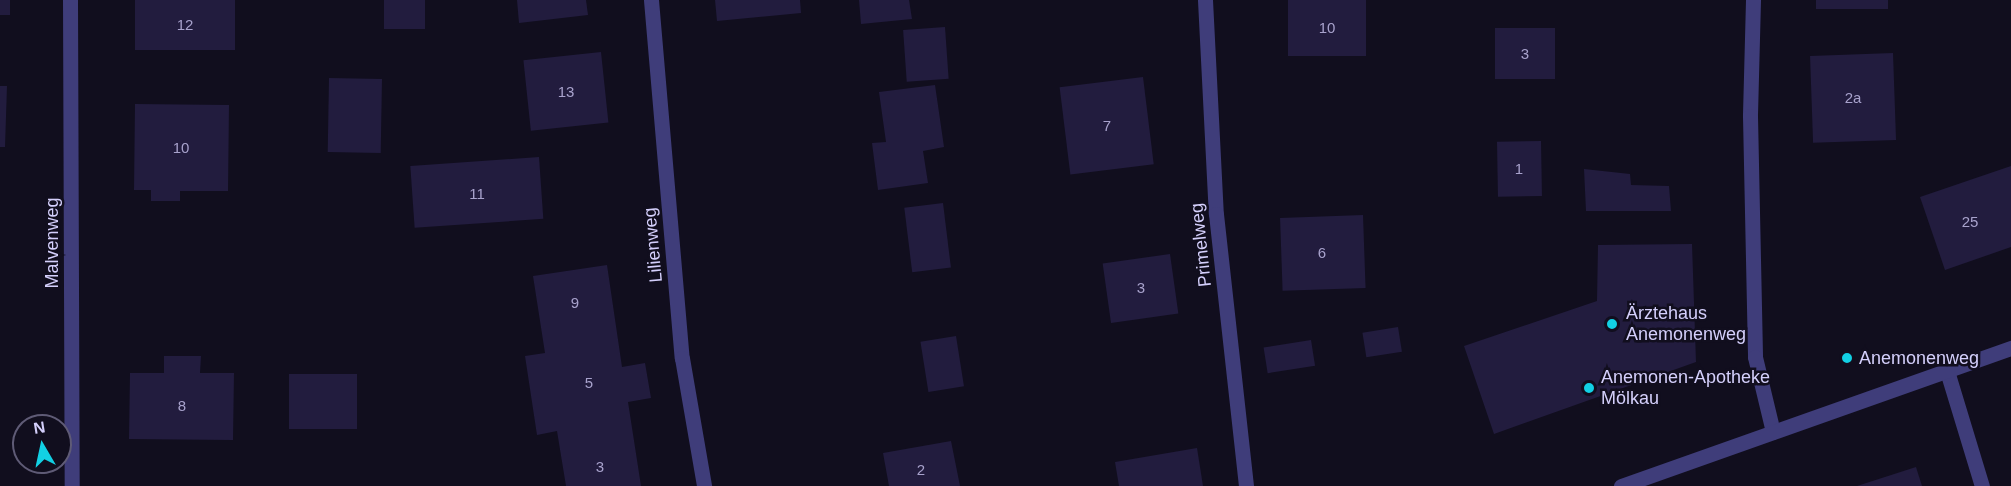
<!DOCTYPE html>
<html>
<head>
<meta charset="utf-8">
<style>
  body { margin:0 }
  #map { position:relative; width:2011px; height:486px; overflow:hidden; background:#110e1e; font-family:Helvetica,sans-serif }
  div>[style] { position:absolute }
  .building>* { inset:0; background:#221c3e; transform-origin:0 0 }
  .minor>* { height:15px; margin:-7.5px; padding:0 7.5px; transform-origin:7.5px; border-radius:7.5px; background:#3f3d7a }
  .dots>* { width:16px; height:16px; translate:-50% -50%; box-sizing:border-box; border:3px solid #110e1e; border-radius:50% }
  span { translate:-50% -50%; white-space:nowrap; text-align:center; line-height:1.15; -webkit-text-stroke:5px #110e1e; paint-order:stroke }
  .number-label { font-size:15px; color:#a8a2cc }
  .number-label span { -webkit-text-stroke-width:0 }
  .street-label { font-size:18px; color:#d4cffb }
  .poi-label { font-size:18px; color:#d4cffb }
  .left { translate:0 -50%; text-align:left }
  .north { position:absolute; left:12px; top:414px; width:60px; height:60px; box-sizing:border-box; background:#110e1e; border:2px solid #5f5b76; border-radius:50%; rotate:351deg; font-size:16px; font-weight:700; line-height:24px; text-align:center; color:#d4cffb }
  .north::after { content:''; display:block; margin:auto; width:21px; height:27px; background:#12d0e4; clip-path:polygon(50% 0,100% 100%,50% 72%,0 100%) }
</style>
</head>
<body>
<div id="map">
  <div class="building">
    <i style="left:0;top:0;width:10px;height:15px"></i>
    <i style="left:135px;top:0;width:100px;height:50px"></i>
    <i style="left:384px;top:0;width:41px;height:29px"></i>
    <i style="clip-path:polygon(517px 0,586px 0,588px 15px,519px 23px)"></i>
    <i style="clip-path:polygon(715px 0,800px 0,801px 13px,717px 21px)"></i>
    <i style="clip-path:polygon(859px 0,909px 0,912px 19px,861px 24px)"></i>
    <i style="left:1288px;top:0;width:78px;height:56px"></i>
    <i style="left:1816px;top:0;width:72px;height:9px"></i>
    <i style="left:945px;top:27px;width:52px;height:42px;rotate:86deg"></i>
    <i style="left:1555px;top:28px;width:51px;height:60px;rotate:90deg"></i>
    <i style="left:601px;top:52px;width:71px;height:78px;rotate:84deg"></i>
    <i style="left:1893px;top:53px;width:87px;height:83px;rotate:88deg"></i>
    <i style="left:1143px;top:77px;width:88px;height:84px;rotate:83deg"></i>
    <i style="left:329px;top:78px;width:53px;height:74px;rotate:1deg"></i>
    <i style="clip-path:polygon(935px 85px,944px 147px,923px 151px,928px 183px,878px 190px,872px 143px,886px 142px,879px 92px)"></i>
    <i style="clip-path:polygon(0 86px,7px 86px,5px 147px,0 147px)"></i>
    <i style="clip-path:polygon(135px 104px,229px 105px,228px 191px,180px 191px,180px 201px,151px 201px,151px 190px,134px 190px)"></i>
    <i style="left:1541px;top:141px;width:55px;height:44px;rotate:89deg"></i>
    <i style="left:539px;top:157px;width:62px;height:129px;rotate:86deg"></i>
    <i style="clip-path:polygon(2011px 166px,2011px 247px,1945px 270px,1920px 197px)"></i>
    <i style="clip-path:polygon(1584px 169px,1630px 174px,1631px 185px,1669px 186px,1671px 211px,1586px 211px)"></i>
    <i style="left:943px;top:203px;width:65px;height:39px;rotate:83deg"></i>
    <i style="left:1363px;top:215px;width:73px;height:83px;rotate:88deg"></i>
    <i style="clip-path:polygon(1692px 244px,1696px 362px,1494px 434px,1464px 346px,1597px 301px,1598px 245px)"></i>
    <i style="left:1170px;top:254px;width:60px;height:68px;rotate:82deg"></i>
    <i style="clip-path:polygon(607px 265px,622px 367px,645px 363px,651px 398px,628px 402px,641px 486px,566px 486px,557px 431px,537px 435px,525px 356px,545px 353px,533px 276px)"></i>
    <i style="left:1398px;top:327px;width:25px;height:36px;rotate:81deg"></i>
    <i style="left:956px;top:336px;width:51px;height:36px;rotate:81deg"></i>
    <i style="left:1311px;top:340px;width:26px;height:48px;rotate:81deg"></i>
    <i style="clip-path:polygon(164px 356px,201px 356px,200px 373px,234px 373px,233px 440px,129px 439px,130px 373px,164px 373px)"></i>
    <i style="left:289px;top:374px;width:68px;height:55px"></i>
    <i style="clip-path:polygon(951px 441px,960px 486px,889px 486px,883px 453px)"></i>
    <i style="clip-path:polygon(1197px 448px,1203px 486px,1119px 486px,1115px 462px)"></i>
    <i style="clip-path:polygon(1916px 467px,1922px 486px,1857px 486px)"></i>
  </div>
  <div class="minor">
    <i style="left:70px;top:0;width:486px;rotate:89.8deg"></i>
    <i style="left:651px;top:0;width:359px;rotate:85.1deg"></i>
    <i style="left:682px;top:358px;width:130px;rotate:80.2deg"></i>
    <i style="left:1205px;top:0;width:214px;rotate:87.1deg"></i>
    <i style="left:1216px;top:214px;width:274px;rotate:83.7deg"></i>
    <i style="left:1753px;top:0;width:116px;rotate:91.5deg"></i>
    <i style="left:1750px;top:116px;width:241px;rotate:88.8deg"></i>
    <i style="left:1755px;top:357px;width:77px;rotate:76.5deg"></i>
    <i style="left:1947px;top:371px;width:120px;rotate:73.1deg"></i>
    <i style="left:1621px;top:486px;width:414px;rotate:-19.5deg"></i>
  </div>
  <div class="dots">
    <i style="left:1612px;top:324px;background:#12d0e4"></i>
    <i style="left:1847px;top:358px;background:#12d0e4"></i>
    <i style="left:1589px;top:388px;background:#12d0e4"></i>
  </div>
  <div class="number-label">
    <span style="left:185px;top:25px">12</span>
    <span style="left:1327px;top:28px">10</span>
    <span style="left:1525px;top:54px">3</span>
    <span style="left:566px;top:92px">13</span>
    <span style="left:1853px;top:98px">2a</span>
    <span style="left:1107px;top:126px">7</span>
    <span style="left:181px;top:148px">10</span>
    <span style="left:1519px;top:169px">1</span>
    <span style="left:477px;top:194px">11</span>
    <span style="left:1970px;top:222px">25</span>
    <span style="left:1322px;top:253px">6</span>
    <span style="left:1141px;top:288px">3</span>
    <span style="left:575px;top:303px">9</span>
    <span style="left:589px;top:383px">5</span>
    <span style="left:182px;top:406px">8</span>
    <span style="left:600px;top:467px">3</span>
    <span style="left:921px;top:470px">2</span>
  </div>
  <div class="street-label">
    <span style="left:52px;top:243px;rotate:-90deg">Malvenweg</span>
    <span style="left:653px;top:245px;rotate:-95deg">Lilienweg</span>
    <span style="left:1201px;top:245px;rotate:-96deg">Primelweg</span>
  </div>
  <div class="poi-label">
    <span class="left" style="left:1626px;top:324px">Ärztehaus<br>Anemonenweg</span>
    <span class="left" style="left:1859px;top:358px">Anemonenweg</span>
    <span class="left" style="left:1601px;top:388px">Anemonen-Apotheke<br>Mölkau</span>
  </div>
  <div class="north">N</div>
</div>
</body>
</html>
